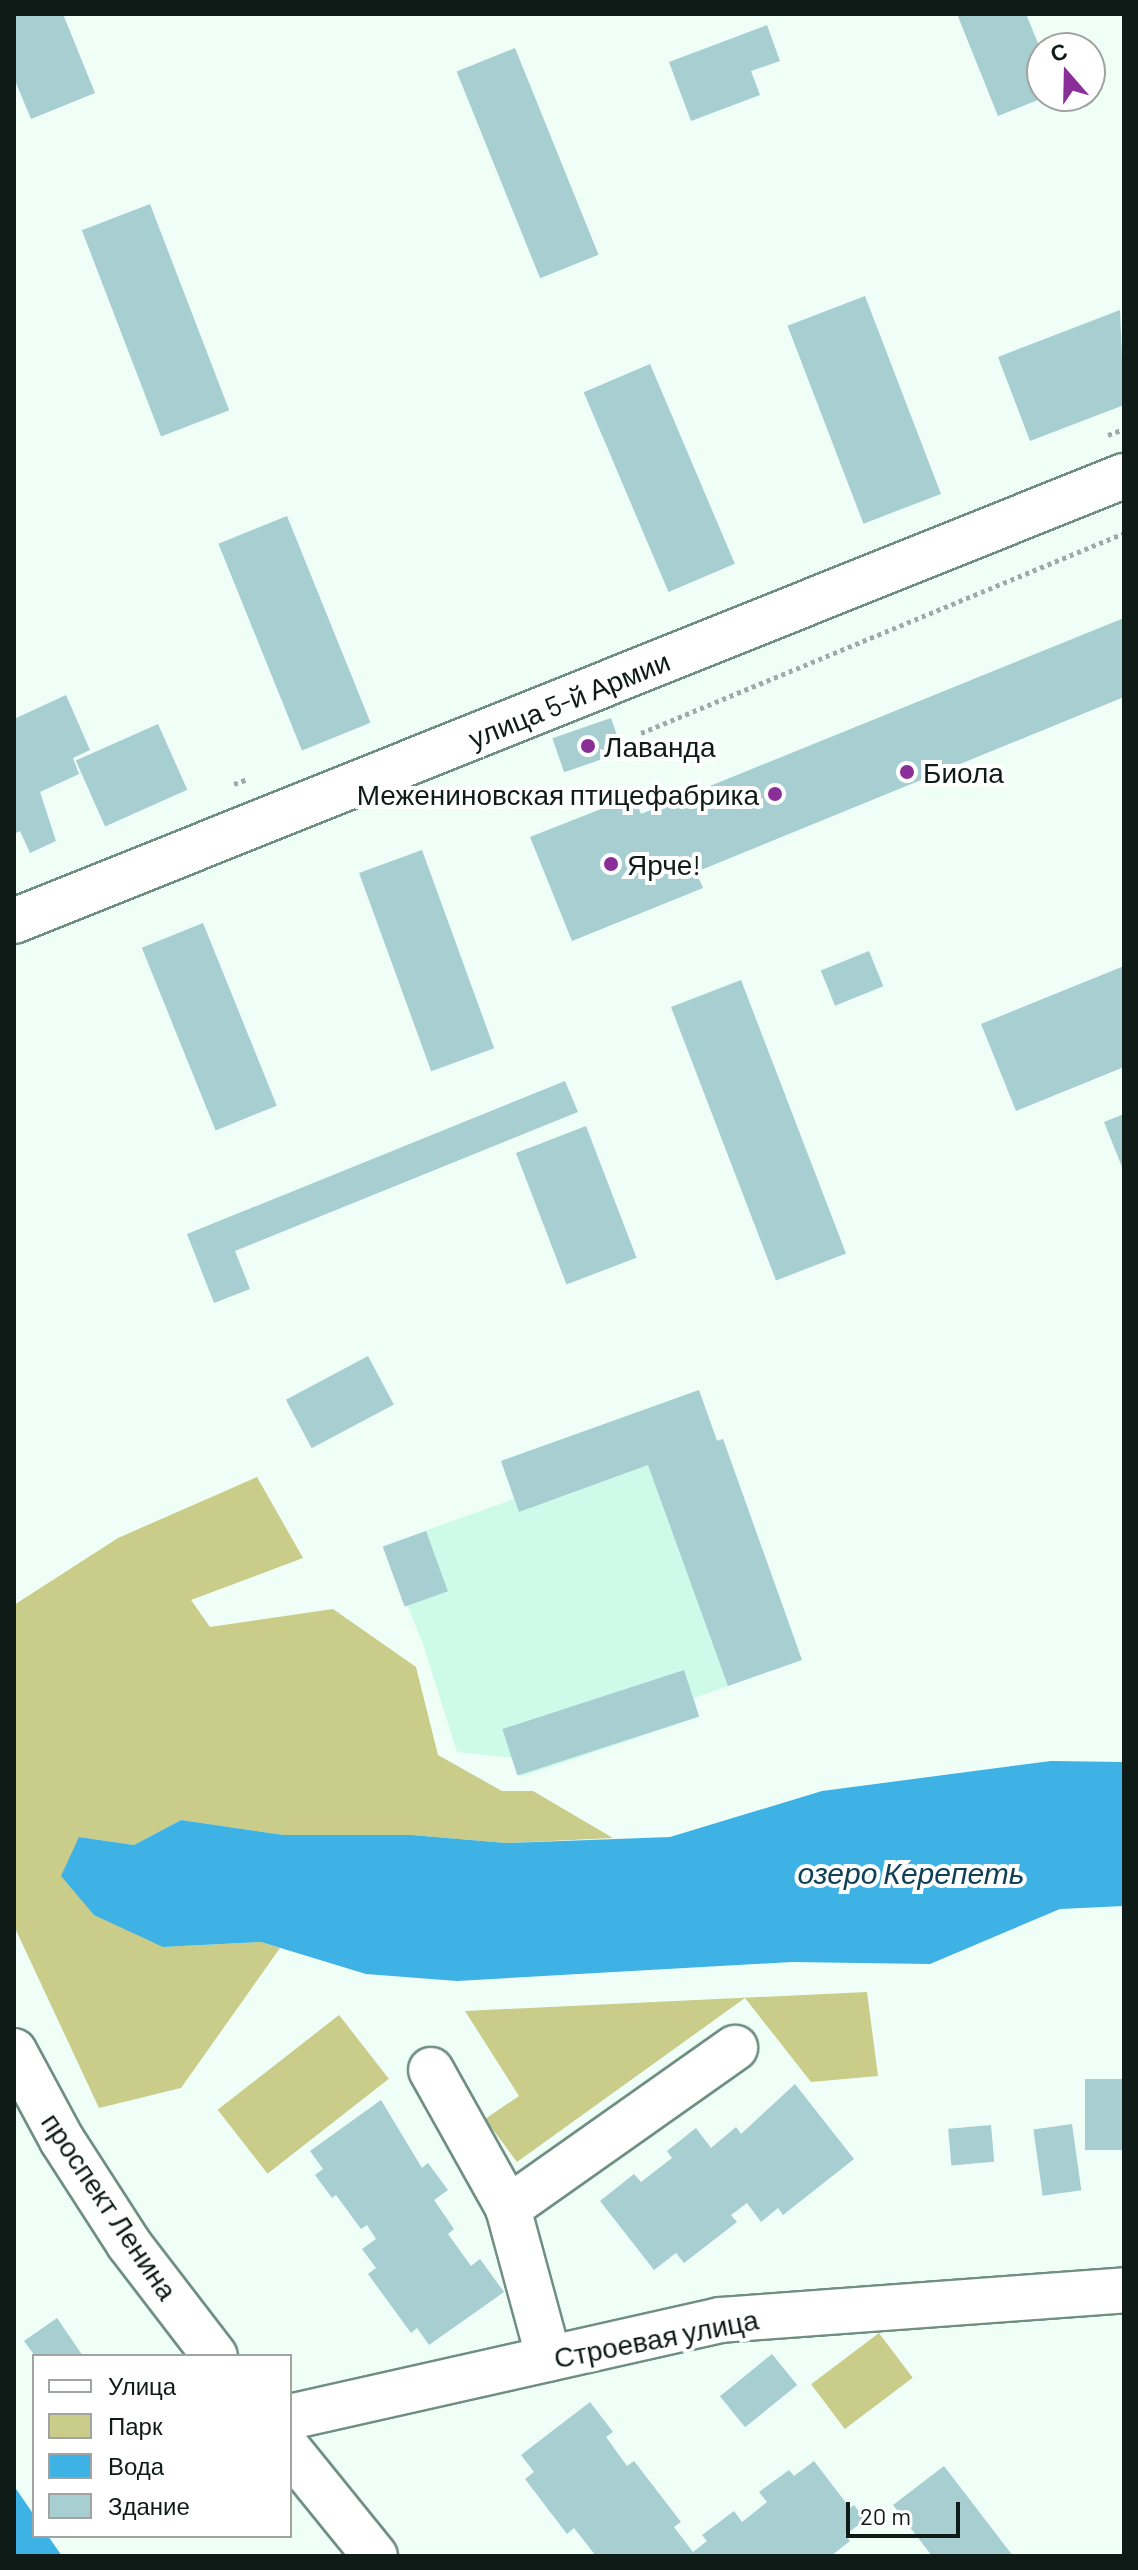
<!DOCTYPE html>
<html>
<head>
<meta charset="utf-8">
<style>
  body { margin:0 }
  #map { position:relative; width:1138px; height:2570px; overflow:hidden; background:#f0fef8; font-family:Barlow,sans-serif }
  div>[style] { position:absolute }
  .built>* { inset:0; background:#cefaea }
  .green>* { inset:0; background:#cacc89; transform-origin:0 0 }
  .water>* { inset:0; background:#3eb2e4 }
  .building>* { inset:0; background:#a7ced0; transform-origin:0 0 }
  .path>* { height:5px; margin-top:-2.5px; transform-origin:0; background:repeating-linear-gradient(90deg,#9daba5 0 4px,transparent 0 8px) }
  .roads { filter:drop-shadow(2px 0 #6f8f83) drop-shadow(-2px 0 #6f8f83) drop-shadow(0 2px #6f8f83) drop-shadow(0 -2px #6f8f83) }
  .minor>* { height:44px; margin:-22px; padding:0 22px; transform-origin:22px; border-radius:22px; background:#fff }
  .major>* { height:44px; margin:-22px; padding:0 22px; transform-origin:22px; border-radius:22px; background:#fff }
  .dots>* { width:22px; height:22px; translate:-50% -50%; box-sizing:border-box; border:4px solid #fff; border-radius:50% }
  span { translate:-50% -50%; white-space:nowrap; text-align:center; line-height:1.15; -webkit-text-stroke:8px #fff; paint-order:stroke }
  .street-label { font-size:28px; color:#0e1b16 }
  .poi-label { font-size:28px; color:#0e1b16 }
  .left { translate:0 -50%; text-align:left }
  .right { translate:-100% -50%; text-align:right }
  .water-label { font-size:30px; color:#104156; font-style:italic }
  .frame { position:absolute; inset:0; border:16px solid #0e1b16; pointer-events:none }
  .legend { position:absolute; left:32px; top:2354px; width:260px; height:184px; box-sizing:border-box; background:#fff; border:2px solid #9fa4a2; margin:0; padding:10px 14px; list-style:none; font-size:24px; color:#0e1b16 }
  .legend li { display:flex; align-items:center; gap:16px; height:40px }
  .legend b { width:40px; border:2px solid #9fa4a2 }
  .north { position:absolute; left:1026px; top:32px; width:80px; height:80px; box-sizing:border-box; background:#fff; border:2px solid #9fa4a2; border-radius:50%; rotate:340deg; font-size:22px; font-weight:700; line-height:32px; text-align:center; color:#0e1b16 }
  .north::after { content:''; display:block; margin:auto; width:28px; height:36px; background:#8a2e98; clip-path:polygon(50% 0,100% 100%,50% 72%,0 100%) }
  .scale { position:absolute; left:846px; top:2502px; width:114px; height:36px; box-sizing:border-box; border:4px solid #0e1b16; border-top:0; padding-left:10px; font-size:24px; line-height:28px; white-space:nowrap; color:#0e1b16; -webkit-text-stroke:6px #fff; paint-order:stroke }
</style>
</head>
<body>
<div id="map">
  <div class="built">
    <i style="clip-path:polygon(699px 1390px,717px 1440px,723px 1439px,802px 1660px,694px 1698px,699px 1717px,520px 1777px,514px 1758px,457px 1752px,423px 1644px,383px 1546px,514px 1499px,501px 1461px)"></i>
  </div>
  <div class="green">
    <i style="clip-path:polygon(257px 1477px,303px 1558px,191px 1600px,210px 1627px,333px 1609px,416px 1667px,438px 1755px,502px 1791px,533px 1791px,613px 1838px,506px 1843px,412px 1835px,284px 1835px,181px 1820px,134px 1845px,79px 1837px,163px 1947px,261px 1942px,280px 1948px,181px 2088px,99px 2108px,14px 1926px,14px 1605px,118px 1538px)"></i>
    <i style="clip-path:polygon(867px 1992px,878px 2076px,811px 2082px,745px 1998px,517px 2162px,485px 2119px,519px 2096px,465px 2011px)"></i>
    <i style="left:339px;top:2015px;width:81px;height:154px;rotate:52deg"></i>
    <i style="left:879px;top:2333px;width:56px;height:85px;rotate:53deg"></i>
  </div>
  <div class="water">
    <i style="clip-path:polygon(1051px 1761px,1124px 1762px,1124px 1906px,1060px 1909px,930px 1964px,792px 1962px,457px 1981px,366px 1974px,261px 1942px,163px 1947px,94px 1915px,61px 1876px,79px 1837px,134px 1845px,181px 1820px,284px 1835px,412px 1835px,506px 1843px,670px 1837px,822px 1791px)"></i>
    <i style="clip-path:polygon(14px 2486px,34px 2515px,34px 2536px,48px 2536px,62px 2556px,14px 2556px)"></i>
  </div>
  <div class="building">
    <i style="clip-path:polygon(14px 14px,63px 14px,95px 93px,31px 119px,14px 78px)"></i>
    <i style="clip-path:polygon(957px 14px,1026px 14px,1042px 53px,1042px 96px,1048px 96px,998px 116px)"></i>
    <i style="clip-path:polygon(767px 25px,780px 61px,751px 71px,760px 95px,691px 121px,669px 62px)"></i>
    <i style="left:515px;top:48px;width:223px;height:63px;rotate:68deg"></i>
    <i style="left:150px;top:204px;width:221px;height:73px;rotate:69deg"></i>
    <i style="left:865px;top:296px;width:212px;height:83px;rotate:69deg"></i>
    <i style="clip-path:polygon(1120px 310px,1124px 405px,1030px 441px,998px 357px)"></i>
    <i style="left:650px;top:364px;width:217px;height:72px;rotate:67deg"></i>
    <i style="left:287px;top:516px;width:223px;height:74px;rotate:68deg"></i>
    <i style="clip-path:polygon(1124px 618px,1124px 697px,696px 872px,703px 888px,572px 941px,530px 837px,634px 796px,641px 814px)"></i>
    <i style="clip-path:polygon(66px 695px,90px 750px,73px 758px,79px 774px,40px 792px,56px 841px,30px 853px,20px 831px,14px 834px,14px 719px)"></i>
    <i style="left:611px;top:718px;width:36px;height:62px;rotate:71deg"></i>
    <i style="left:158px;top:724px;width:72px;height:90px;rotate:66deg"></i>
    <i style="left:422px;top:850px;width:211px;height:67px;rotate:70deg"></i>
    <i style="left:203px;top:923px;width:197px;height:66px;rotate:68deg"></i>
    <i style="left:869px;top:951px;width:38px;height:52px;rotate:68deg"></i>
    <i style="clip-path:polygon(1124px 966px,1124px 1067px,1016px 1111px,981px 1024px)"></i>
    <i style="left:741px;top:980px;width:293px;height:75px;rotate:69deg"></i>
    <i style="clip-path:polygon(565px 1081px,578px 1112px,235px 1251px,250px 1289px,214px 1303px,187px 1234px)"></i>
    <i style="clip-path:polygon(1124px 1114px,1124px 1172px,1104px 1122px)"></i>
    <i style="left:586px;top:1126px;width:141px;height:75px;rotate:69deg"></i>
    <i style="left:368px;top:1356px;width:55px;height:93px;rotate:62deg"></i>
    <i style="clip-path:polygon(699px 1390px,717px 1441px,723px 1439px,802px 1660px,728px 1686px,648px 1465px,519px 1512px,501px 1461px)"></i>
    <i style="left:426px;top:1531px;width:64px;height:46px;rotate:70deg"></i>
    <i style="left:684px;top:1670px;width:49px;height:191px;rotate:72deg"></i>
    <i style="left:1124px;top:2079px;width:71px;height:39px;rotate:90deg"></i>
    <i style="clip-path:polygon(795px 2084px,854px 2159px,783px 2215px,778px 2208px,761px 2222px,747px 2203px,731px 2215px,737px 2222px,684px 2263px,676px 2253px,654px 2270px,600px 2201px,634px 2174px,641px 2182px,672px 2158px,667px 2151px,696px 2128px,711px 2148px,736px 2127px,741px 2134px)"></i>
    <i style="clip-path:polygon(381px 2100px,422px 2168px,428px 2163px,448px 2190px,434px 2200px,454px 2229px,448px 2234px,471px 2266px,480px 2259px,504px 2292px,429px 2345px,417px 2328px,411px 2333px,368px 2274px,376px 2268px,362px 2249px,376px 2239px,367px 2225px,361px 2229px,336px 2195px,332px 2198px,315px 2175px,323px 2169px,310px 2151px)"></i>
    <i style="left:1072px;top:2124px;width:67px;height:39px;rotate:82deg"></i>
    <i style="left:991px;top:2125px;width:37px;height:43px;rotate:85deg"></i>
    <i style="clip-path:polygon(57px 2318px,83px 2356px,35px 2356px,24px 2341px)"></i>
    <i style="left:772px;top:2354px;width:40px;height:67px;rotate:51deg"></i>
    <i style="clip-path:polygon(590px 2402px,613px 2432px,606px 2437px,627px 2466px,634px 2461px,681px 2522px,674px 2527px,693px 2552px,707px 2541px,702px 2535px,734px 2511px,742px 2522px,767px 2502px,759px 2492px,789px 2470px,794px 2476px,814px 2461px,850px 2508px,854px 2505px,865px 2520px,845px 2535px,850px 2541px,831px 2556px,596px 2556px,574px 2528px,567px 2534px,525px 2479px,534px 2472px,521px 2455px)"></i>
    <i style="clip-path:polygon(944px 2466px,1013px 2556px,932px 2556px,893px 2505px)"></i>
  </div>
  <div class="path">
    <i style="left:1108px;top:435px;width:17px;rotate:-21deg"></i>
    <i style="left:641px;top:733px;width:523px;rotate:-22.49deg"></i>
    <i style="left:234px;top:784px;width:15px;rotate:-20deg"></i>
  </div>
  <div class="roads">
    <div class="minor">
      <i style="left:431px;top:2070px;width:158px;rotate:60.8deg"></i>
      <i style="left:508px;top:2208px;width:156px;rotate:74.8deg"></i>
      <i style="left:508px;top:2208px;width:278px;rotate:-35.2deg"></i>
      <i style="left:290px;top:2417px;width:441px;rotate:-12.7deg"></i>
      <i style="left:720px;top:2320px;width:405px;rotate:-4.2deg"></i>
    </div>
    <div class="major">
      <i style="left:14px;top:921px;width:1196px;rotate:-21.85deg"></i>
      <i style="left:14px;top:2051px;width:101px;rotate:61.7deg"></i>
      <i style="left:62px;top:2140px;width:124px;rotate:57.2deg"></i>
      <i style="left:129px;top:2244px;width:141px;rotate:52.5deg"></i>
      <i style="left:290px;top:2451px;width:135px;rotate:51deg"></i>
    </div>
  </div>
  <div class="dots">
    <i style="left:588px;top:746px;background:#8a2e98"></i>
    <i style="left:907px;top:772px;background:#8a2e98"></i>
    <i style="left:775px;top:794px;background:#8a2e98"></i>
    <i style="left:611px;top:864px;background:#8a2e98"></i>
  </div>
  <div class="street-label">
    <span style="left:569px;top:699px;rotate:-22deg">улица 5-й Армии</span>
    <span style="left:110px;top:2206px;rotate:56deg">проспект Ленина</span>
    <span style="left:656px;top:2338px;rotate:-11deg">Строевая улица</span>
  </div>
  <div class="poi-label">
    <span class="left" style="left:604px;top:746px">Лаванда</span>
    <span class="left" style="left:923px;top:772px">Биола</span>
    <span class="right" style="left:759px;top:794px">Межениновская птицефабрика</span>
    <span class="left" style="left:627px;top:864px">Ярче!</span>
  </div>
  <div class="water-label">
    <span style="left:911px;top:1872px">озеро Керепеть</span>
  </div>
  <div class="frame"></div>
  <ul class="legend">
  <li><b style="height:10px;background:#fff"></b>Улица</li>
  <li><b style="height:22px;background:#cacc89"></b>Парк</li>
  <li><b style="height:22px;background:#3eb2e4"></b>Вода</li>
  <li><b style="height:22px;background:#a7ced0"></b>Здание</li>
  </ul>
  <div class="north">С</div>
  <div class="scale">20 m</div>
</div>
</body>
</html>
